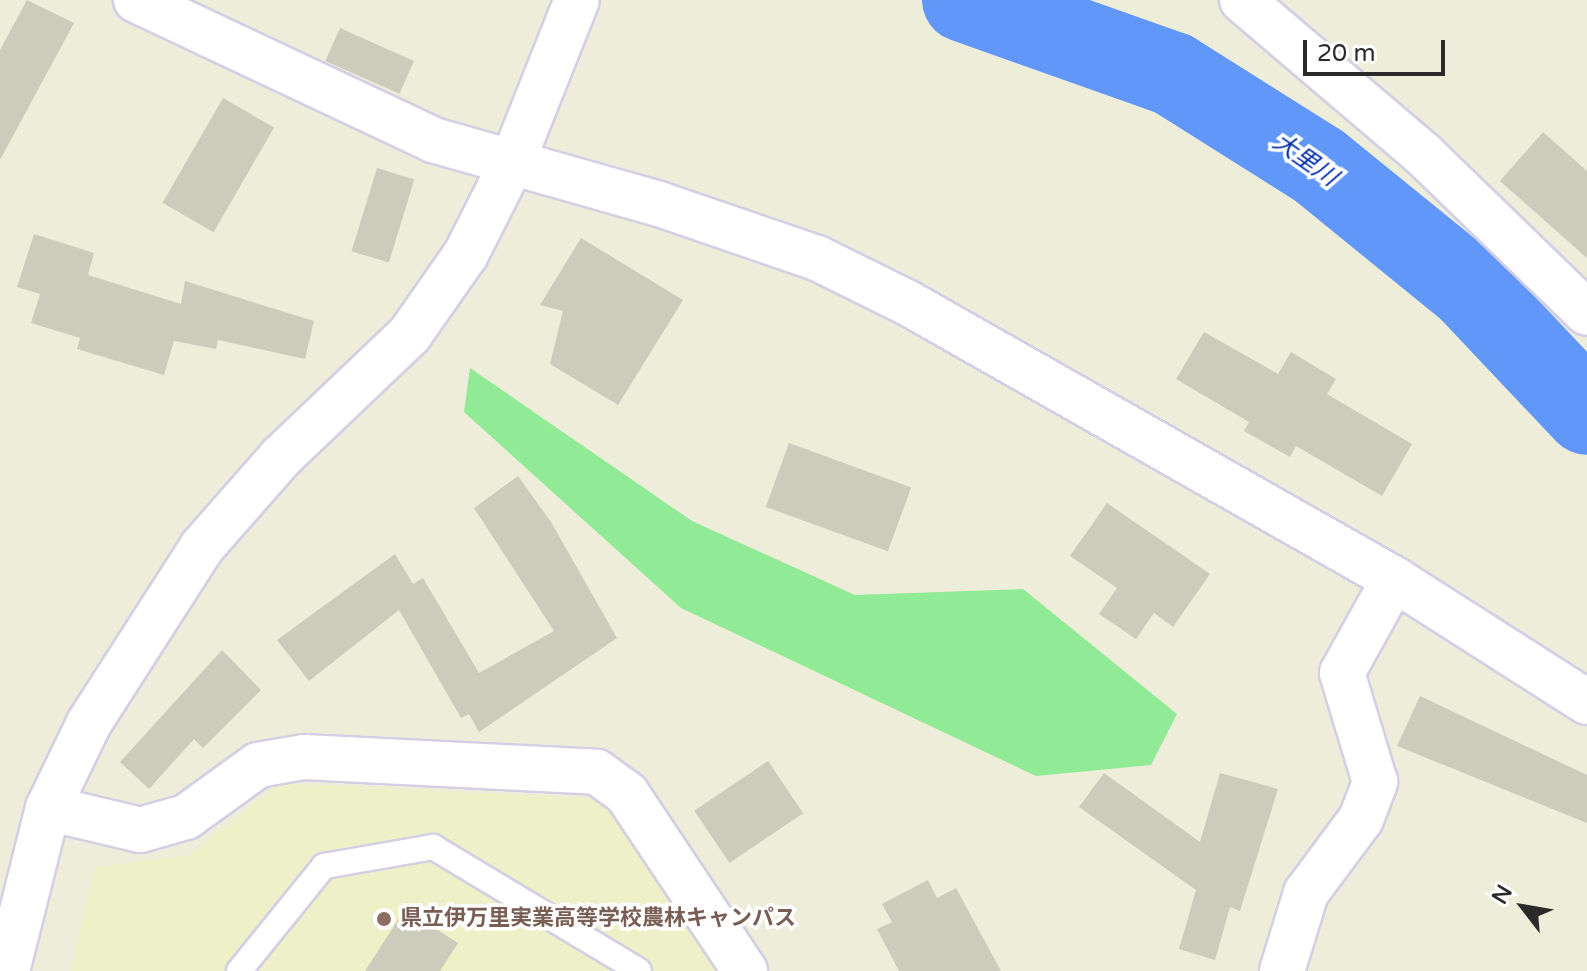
<!DOCTYPE html>
<html>
<head>
<meta charset="utf-8">
<style>
  body { margin:0 }
  #map { position:relative; width:1587px; height:971px; overflow:hidden; background:#eeedda; font-family:"Varela Round","Noto Sans JP",sans-serif }
  div>[style] { position:absolute }
  .education>* { inset:0; background:#eef1c8 }
  .green>* { inset:0; background:#91ea95 }
  .river>* { height:84px; margin:-42px; padding:0 42px; transform-origin:42px; border-radius:42px; background:#6297fa }
  .building>* { inset:0; background:#ccccbd; transform-origin:0 0 }
  .roads { filter:drop-shadow(2px 0 #d3cfe4) drop-shadow(-2px 0 #d3cfe4) drop-shadow(0 2px #d3cfe4) drop-shadow(0 -2px #d3cfe4) }
  .lane>* { height:24px; margin:-12px; padding:0 12px; transform-origin:12px; border-radius:12px; background:#fff }
  .street>* { height:44px; margin:-22px; padding:0 22px; transform-origin:22px; border-radius:22px; background:#fff }
  .secondary>* { height:44px; margin:-22px; padding:0 22px; transform-origin:22px; border-radius:22px; background:#fff }
  .dots>* { width:22px; height:22px; translate:-50% -50%; box-sizing:border-box; border:4px solid #fff; border-radius:50% }
  span { translate:-50% -50%; white-space:nowrap; text-align:center; line-height:1.15; -webkit-text-stroke:7px #fff; paint-order:stroke }
  .education-label { font-size:22px; color:#785e54; font-weight:700 }
  .left { translate:0 -50%; text-align:left }
  .water-label { font-size:24px; color:#002da8; font-style:italic }
  .north { position:absolute; left:1483px; top:867px; width:80px; height:80px; -webkit-text-stroke:6px #fff; paint-order:stroke; rotate:301deg; font-size:22px; font-weight:700; line-height:32px; text-align:center; color:#2a2a2a }
  .north::after { content:''; display:block; margin:auto; width:28px; height:36px; background:#2a2a2a; clip-path:polygon(50% 0,100% 100%,50% 72%,0 100%) }
  .scale { position:absolute; left:1303px; top:40px; width:142px; height:36px; box-sizing:border-box; border:4px solid #2a2a2a; border-top:0; padding-left:10px; font-size:24px; line-height:28px; white-space:nowrap; color:#2a2a2a; -webkit-text-stroke:6px #fff; paint-order:stroke }
</style>
</head>
<body>
<div id="map">
  <div class="education">
    <i style="clip-path:polygon(282px 783px,601px 799px,723px 971px,71px 971px,95px 867px,187px 856px)"></i>
  </div>
  <div class="green">
    <i style="clip-path:polygon(470px 368px,692px 521px,855px 595px,1023px 589px,1177px 714px,1151px 765px,1036px 776px,681px 608px,464px 412px)"></i>
  </div>
  <div class="river">
    <i style="left:964px;top:0;width:222px;rotate:19.5deg"></i>
    <i style="left:1173px;top:74px;width:173px;rotate:32.2deg"></i>
    <i style="left:1319px;top:166px;width:192px;rotate:39.1deg"></i>
    <i style="left:1468px;top:287px;width:173px;rotate:46.6deg"></i>
  </div>
  <div class="building">
    <i style="clip-path:polygon(27px 0,74px 23px,0 160px,0 50px)"></i>
    <i style="left:340px;top:28px;width:81px;height:36px;rotate:24deg"></i>
    <i style="left:223px;top:98px;width:59px;height:121px;rotate:30deg"></i>
    <i style="clip-path:polygon(1543px 132px,1587px 171px,1587px 258px,1500px 181px)"></i>
    <i style="left:377px;top:168px;width:39px;height:87px;rotate:17deg"></i>
    <i style="clip-path:polygon(34px 234px,94px 253px,88px 275px,181px 304px,185px 281px,314px 321px,305px 359px,218px 340px,216px 349px,174px 341px,164px 375px,77px 349px,80px 338px,31px 323px,40px 294px,17px 287px)"></i>
    <i style="clip-path:polygon(581px 238px,683px 300px,618px 405px,550px 364px,563px 311px,540px 305px)"></i>
    <i style="clip-path:polygon(1204px 332px,1278px 374px,1291px 352px,1336px 379px,1327px 394px,1412px 444px,1382px 496px,1296px 446px,1290px 457px,1244px 431px,1249px 422px,1176px 379px)"></i>
    <i style="left:789px;top:443px;width:130px;height:68px;rotate:20deg"></i>
    <i style="clip-path:polygon(518px 476px,551px 522px,617px 638px,479px 732px,469px 714px,461px 718px,399px 610px,309px 681px,277px 640px,395px 554px,413px 584px,423px 578px,479px 673px,554px 631px,474px 508px)"></i>
    <i style="clip-path:polygon(1107px 503px,1210px 574px,1173px 627px,1154px 613px,1136px 639px,1099px 614px,1117px 588px,1070px 556px)"></i>
    <i style="clip-path:polygon(222px 650px,261px 690px,203px 748px,194px 739px,149px 789px,120px 762px)"></i>
    <i style="clip-path:polygon(1420px 696px,1587px 775px,1587px 823px,1397px 746px)"></i>
    <i style="left:768px;top:761px;width:63px;height:89px;rotate:56deg"></i>
    <i style="clip-path:polygon(1104px 773px,1200px 842px,1220px 773px,1278px 789px,1240px 911px,1230px 907px,1215px 960px,1179px 949px,1196px 890px,1079px 807px)"></i>
    <i style="clip-path:polygon(928px 880px,937px 898px,956px 888px,1001px 971px,899px 971px,877px 929px,892px 922px,882px 904px)"></i>
    <i style="clip-path:polygon(405px 909px,458px 943px,440px 971px,365px 971px)"></i>
  </div>
  <div class="roads">
    <div class="lane">
      <i style="left:239px;top:971px;width:135px;rotate:-51deg"></i>
      <i style="left:324px;top:866px;width:111px;rotate:-9.9deg"></i>
      <i style="left:433px;top:847px;width:240px;rotate:31deg"></i>
    </div>
    <div class="street">
      <i style="left:136px;top:0;width:328px;rotate:25.2deg"></i>
      <i style="left:433px;top:140px;width:235px;rotate:15.8deg"></i>
      <i style="left:659px;top:204px;width:167px;rotate:18.9deg"></i>
      <i style="left:817px;top:258px;width:102px;rotate:26.3deg"></i>
      <i style="left:908px;top:303px;width:559px;rotate:29.59deg"></i>
      <i style="left:1394px;top:579px;width:229px;rotate:32.5deg"></i>
      <i style="left:1242px;top:0;width:238px;rotate:40.4deg"></i>
      <i style="left:1423px;top:154px;width:228px;rotate:44.1deg"></i>
      <i style="left:48px;top:808px;width:95px;rotate:13.4deg"></i>
      <i style="left:140px;top:830px;width:48px;rotate:-15.8deg"></i>
      <i style="left:186px;top:817px;width:89px;rotate:-35.8deg"></i>
      <i style="left:258px;top:765px;width:47px;rotate:-9.9deg"></i>
      <i style="left:304px;top:757px;width:293px;rotate:2.9deg"></i>
      <i style="left:597px;top:772px;width:37px;rotate:36deg"></i>
      <i style="left:627px;top:794px;width:213px;rotate:56.3deg"></i>
      <i style="left:1282px;top:971px;width:82px;rotate:-72.9deg"></i>
      <i style="left:1306px;top:893px;width:92px;rotate:-53.4deg"></i>
      <i style="left:1361px;top:819px;width:40px;rotate:-69deg"></i>
      <i style="left:1375px;top:782px;width:114px;rotate:-106.8deg"></i>
      <i style="left:1342px;top:673px;width:107px;rotate:-61deg"></i>
    </div>
    <div class="secondary">
      <i style="left:7px;top:971px;width:168px;rotate:-75.9deg"></i>
      <i style="left:48px;top:808px;width:94px;rotate:-64.2deg"></i>
      <i style="left:89px;top:723px;width:209px;rotate:-57.3deg"></i>
      <i style="left:202px;top:547px;width:120px;rotate:-48.7deg"></i>
      <i style="left:281px;top:457px;width:178px;rotate:-43.6deg"></i>
      <i style="left:410px;top:334px;width:98px;rotate:-55deg"></i>
      <i style="left:466px;top:254px;width:102px;rotate:-63.2deg"></i>
      <i style="left:512px;top:163px;width:175px;rotate:-68.3deg"></i>
    </div>
  </div>
  <div class="dots">
    <i style="left:384px;top:919px;background:#8d6e63"></i>
  </div>
  <div class="education-label">
    <span class="left" style="left:400px;top:919px">県立伊万里実業高等学校農林キャンパス</span>
  </div>
  <div class="water-label">
    <span style="left:1305px;top:160px;rotate:35deg">大里川</span>
  </div>
  <div class="north">N</div>
  <div class="scale">20 m</div>
</div>
</body>
</html>
